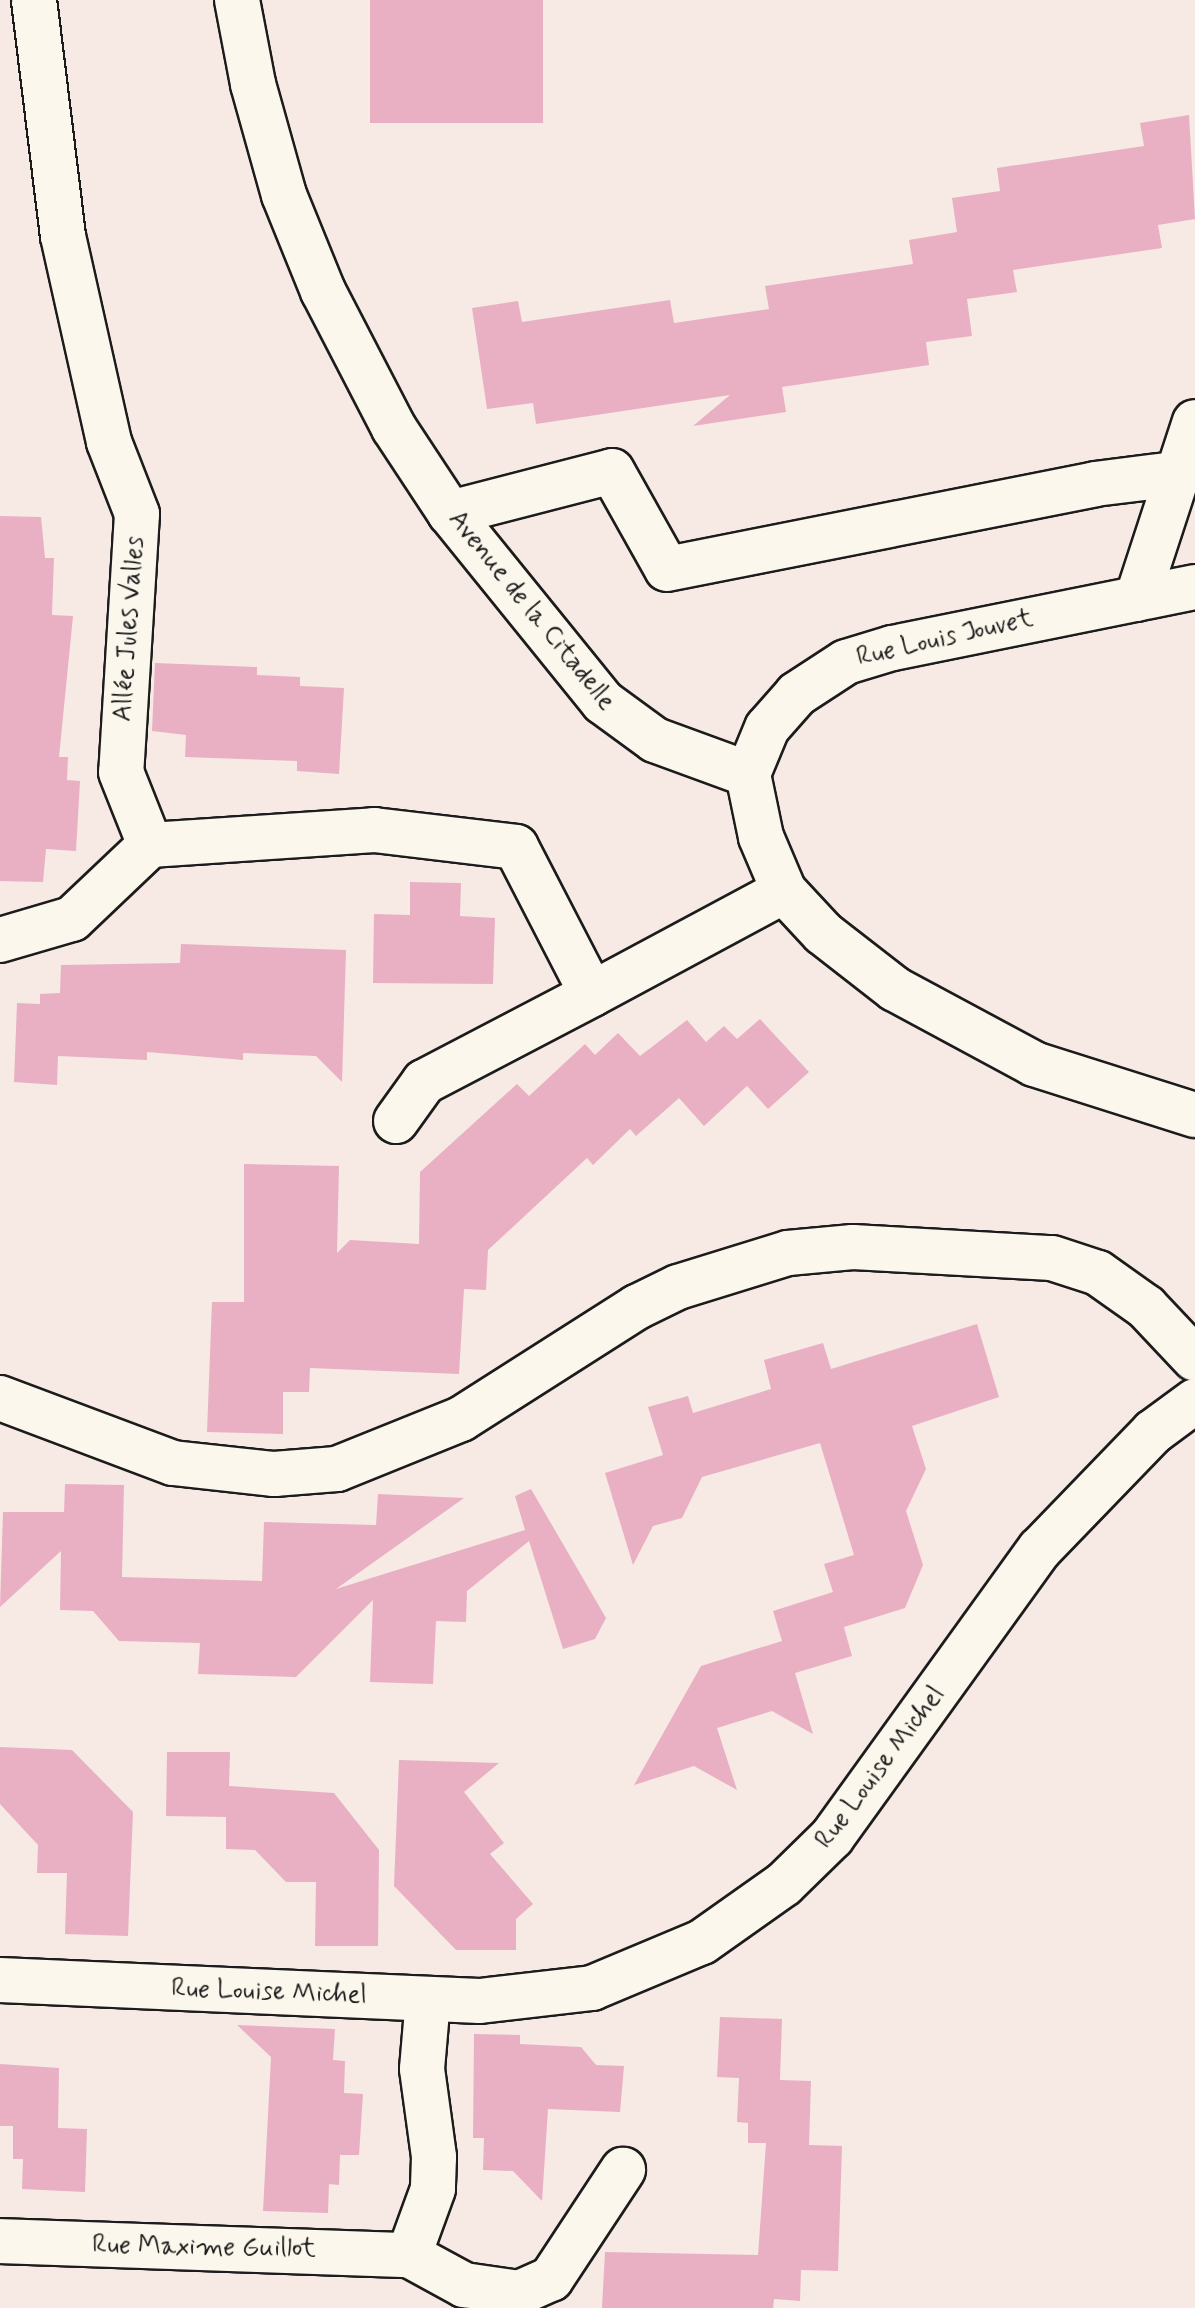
<!DOCTYPE html>
<html>
<head>
<meta charset="utf-8">
<style>
  body { margin:0 }
  #map { position:relative; width:1195px; height:2308px; overflow:hidden; background:#f7e9e4; font-family:Mynerve,sans-serif }
  div>[style] { position:absolute }
  .building>* { inset:0; background:#e9b0c4; transform-origin:0 0 }
  .roads { filter:drop-shadow(2px 0 #1c1c1c) drop-shadow(-2px 0 #1c1c1c) drop-shadow(0 2px #1c1c1c) drop-shadow(0 -2px #1c1c1c) }
  .minor>* { height:44px; margin:-22px; padding:0 22px; transform-origin:22px; border-radius:22px; background:#fbf7ec }
  span { translate:-50% -50%; white-space:nowrap; text-align:center; line-height:1.15; -webkit-text-stroke:8px #fbf7ec; paint-order:stroke }
  .street-label { font-size:26px; color:#1c1c1c }
</style>
</head>
<body>
<div id="map">
  <div class="building">
    <i style="left:370px;top:0;width:173px;height:123px"></i>
    <i style="clip-path:polygon(1189px 115px,1195px 219px,1158px 225px,1162px 248px,1013px 270px,1017px 292px,967px 299px,972px 336px,926px 342px,929px 365px,782px 387px,786px 412px,693px 426px,730px 395px,536px 424px,533px 403px,487px 409px,472px 308px,518px 301px,522px 322px,670px 300px,674px 323px,769px 309px,765px 286px,913px 264px,909px 240px,957px 232px,952px 198px,1000px 191px,997px 168px,1144px 146px,1140px 123px)"></i>
    <i style="clip-path:polygon(0 516px,41px 517px,45px 558px,54px 558px,52px 615px,73px 616px,59px 757px,68px 757px,67px 780px,80px 781px,76px 851px,46px 849px,43px 882px,0 881px)"></i>
    <i style="clip-path:polygon(155px 663px,257px 667px,257px 675px,300px 677px,300px 686px,344px 688px,339px 774px,297px 771px,297px 761px,185px 757px,186px 735px,152px 731px)"></i>
    <i style="clip-path:polygon(410px 882px,461px 883px,460px 916px,495px 918px,493px 984px,373px 983px,374px 914px,410px 915px)"></i>
    <i style="clip-path:polygon(181px 944px,346px 950px,342px 1082px,316px 1056px,243px 1053px,243px 1060px,147px 1052px,147px 1060px,58px 1056px,57px 1085px,14px 1082px,17px 1003px,40px 1004px,40px 994px,60px 993px,61px 965px,180px 963px)"></i>
    <i style="clip-path:polygon(760px 1019px,809px 1072px,768px 1109px,747px 1086px,704px 1126px,679px 1098px,636px 1136px,630px 1129px,593px 1165px,587px 1158px,488px 1250px,486px 1290px,464px 1289px,459px 1374px,310px 1368px,309px 1392px,283px 1392px,283px 1434px,207px 1432px,212px 1302px,244px 1302px,244px 1164px,339px 1166px,337px 1253px,350px 1240px,419px 1244px,420px 1172px,517px 1084px,529px 1096px,585px 1044px,595px 1055px,618px 1033px,640px 1056px,687px 1020px,706px 1042px,724px 1026px,737px 1039px)"></i>
    <i style="clip-path:polygon(977px 1324px,999px 1397px,912px 1426px,926px 1469px,906px 1511px,923px 1565px,905px 1608px,844px 1627px,838px 1606px,852px 1656px,795px 1673px,813px 1734px,772px 1711px,717px 1728px,737px 1790px,694px 1766px,634px 1785px,701px 1666px,782px 1641px,773px 1611px,833px 1592px,824px 1564px,854px 1555px,820px 1443px,702px 1477px,682px 1518px,653px 1526px,633px 1565px,605px 1473px,663px 1455px,648px 1407px,688px 1396px,693px 1413px,771px 1389px,764px 1360px,823px 1343px,831px 1369px)"></i>
    <i style="clip-path:polygon(65px 1484px,124px 1485px,122px 1577px,262px 1581px,264px 1522px,376px 1525px,378px 1494px,464px 1498px,336px 1589px,525px 1530px,515px 1496px,531px 1489px,606px 1618px,595px 1639px,563px 1649px,529px 1541px,467px 1591px,466px 1622px,436px 1621px,433px 1684px,370px 1682px,373px 1600px,296px 1677px,198px 1674px,200px 1643px,119px 1641px,93px 1611px,60px 1610px,61px 1551px,0 1607px,3px 1512px,64px 1512px)"></i>
    <i style="clip-path:polygon(0 1747px,72px 1750px,133px 1812px,128px 1936px,65px 1934px,67px 1873px,37px 1873px,38px 1845px,0 1804px)"></i>
    <i style="clip-path:polygon(167px 1752px,230px 1752px,229px 1786px,334px 1793px,379px 1850px,378px 1946px,315px 1946px,316px 1882px,286px 1882px,255px 1850px,226px 1849px,226px 1817px,166px 1816px)"></i>
    <i style="clip-path:polygon(399px 1760px,499px 1763px,464px 1792px,504px 1843px,490px 1854px,533px 1904px,516px 1919px,516px 1950px,456px 1950px,394px 1886px)"></i>
    <i style="clip-path:polygon(720px 2017px,782px 2019px,780px 2080px,811px 2081px,809px 2145px,842px 2146px,838px 2271px,801px 2270px,800px 2301px,774px 2299px,773px 2308px,602px 2308px,605px 2252px,758px 2255px,766px 2143px,748px 2143px,748px 2123px,737px 2122px,739px 2078px,717px 2077px)"></i>
    <i style="clip-path:polygon(237px 2025px,335px 2029px,333px 2060px,345px 2061px,344px 2093px,363px 2094px,359px 2155px,340px 2155px,339px 2185px,329px 2184px,328px 2213px,263px 2211px,271px 2057px)"></i>
    <i style="clip-path:polygon(474px 2034px,520px 2035px,520px 2044px,581px 2047px,596px 2065px,624px 2066px,620px 2112px,548px 2109px,542px 2201px,513px 2171px,483px 2170px,484px 2138px,473px 2138px)"></i>
    <i style="clip-path:polygon(0 2064px,59px 2068px,58px 2128px,87px 2129px,85px 2192px,22px 2189px,23px 2159px,13px 2159px,13px 2126px,0 2126px)"></i>
  </div>
  <div class="roads">
    <div class="minor">
      <i style="left:34px;top:0;width:238px;rotate:83deg"></i>
      <i style="left:63px;top:236px;width:211px;rotate:77.4deg"></i>
      <i style="left:109px;top:442px;width:77px;rotate:68.7deg"></i>
      <i style="left:137px;top:514px;width:258px;rotate:93.5deg"></i>
      <i style="left:121px;top:772px;width:79px;rotate:68.3deg"></i>
      <i style="left:150px;top:845px;width:225px;rotate:-3.8deg"></i>
      <i style="left:374px;top:830px;width:143px;rotate:6.8deg"></i>
      <i style="left:516px;top:847px;width:165px;rotate:62.7deg"></i>
      <i style="left:592px;top:994px;width:218px;rotate:-28.2deg"></i>
      <i style="left:237px;top:0;width:86px;rotate:79.2deg"></i>
      <i style="left:253px;top:84px;width:115px;rotate:74.4deg"></i>
      <i style="left:284px;top:195px;width:104px;rotate:67.9deg"></i>
      <i style="left:323px;top:291px;width:154px;rotate:62.6deg"></i>
      <i style="left:394px;top:428px;width:102px;rotate:56.6deg"></i>
      <i style="left:450px;top:513px;width:243px;rotate:51deg"></i>
      <i style="left:603px;top:702px;width:64px;rotate:36.2deg"></i>
      <i style="left:655px;top:740px;width:99px;rotate:20.1deg"></i>
      <i style="left:450px;top:513px;width:167px;rotate:-14.5deg"></i>
      <i style="left:612px;top:471px;width:112px;rotate:60.7deg"></i>
      <i style="left:667px;top:569px;width:436px;rotate:-11.2deg"></i>
      <i style="left:1095px;top:484px;width:81px;rotate:-7.1deg"></i>
      <i style="left:1195px;top:587px;width:309px;rotate:168.6deg"></i>
      <i style="left:892px;top:648px;width:48px;rotate:163.1deg"></i>
      <i style="left:846px;top:662px;width:59px;rotate:146.9deg"></i>
      <i style="left:797px;top:694px;width:45px;rotate:131.4deg"></i>
      <i style="left:767px;top:728px;width:50px;rotate:112.4deg"></i>
      <i style="left:748px;top:774px;width:64px;rotate:78.3deg"></i>
      <i style="left:761px;top:837px;width:59px;rotate:66.9deg"></i>
      <i style="left:784px;top:891px;width:57px;rotate:47.1deg"></i>
      <i style="left:823px;top:933px;width:91px;rotate:37.9deg"></i>
      <i style="left:895px;top:989px;width:158px;rotate:28.3deg"></i>
      <i style="left:1034px;top:1064px;width:169px;rotate:17.6deg"></i>
      <i style="left:1137px;top:599px;width:186px;rotate:-71.9deg"></i>
      <i style="left:0;top:940px;width:75px;rotate:-16.3deg"></i>
      <i style="left:72px;top:919px;width:108px;rotate:-43.5deg"></i>
      <i style="left:396px;top:1121px;width:48px;rotate:-54.3deg"></i>
      <i style="left:424px;top:1082px;width:190px;rotate:-27.6deg"></i>
      <i style="left:0;top:1398px;width:185px;rotate:20.6deg"></i>
      <i style="left:173px;top:1463px;width:102px;rotate:6.2deg"></i>
      <i style="left:274px;top:1474px;width:63px;rotate:-4.5deg"></i>
      <i style="left:337px;top:1469px;width:134px;rotate:-22deg"></i>
      <i style="left:461px;top:1419px;width:209px;rotate:-32.5deg"></i>
      <i style="left:637px;top:1307px;width:46px;rotate:-26deg"></i>
      <i style="left:678px;top:1287px;width:115px;rotate:-17.2deg"></i>
      <i style="left:788px;top:1253px;width:65px;rotate:-5.3deg"></i>
      <i style="left:853px;top:1247px;width:199px;rotate:3.2deg"></i>
      <i style="left:1052px;top:1258px;width:48px;rotate:18.1deg"></i>
      <i style="left:1098px;top:1273px;width:59px;rotate:35.3deg"></i>
      <i style="left:1146px;top:1307px;width:71px;rotate:46.7deg"></i>
      <i style="left:0;top:1980px;width:480px;rotate:2.5deg"></i>
      <i style="left:480px;top:2001px;width:113px;rotate:-6.6deg"></i>
      <i style="left:592px;top:1988px;width:119px;rotate:-22.7deg"></i>
      <i style="left:702px;top:1942px;width:100px;rotate:-35.3deg"></i>
      <i style="left:784px;top:1884px;width:67px;rotate:-44.4deg"></i>
      <i style="left:832px;top:1837px;width:355px;rotate:-54.2deg"></i>
      <i style="left:1040px;top:1549px;width:163px;rotate:-46deg"></i>
      <i style="left:1153px;top:1432px;width:52px;rotate:-36.4deg"></i>
      <i style="left:428px;top:1999px;width:70px;rotate:94.9deg"></i>
      <i style="left:422px;top:2069px;width:89px;rotate:82.2deg"></i>
      <i style="left:434px;top:2157px;width:32px;rotate:92deg"></i>
      <i style="left:433px;top:2189px;width:70px;rotate:110deg"></i>
      <i style="left:409px;top:2255px;width:63px;rotate:28.6deg"></i>
      <i style="left:464px;top:2285px;width:56px;rotate:8.3deg"></i>
      <i style="left:519px;top:2293px;width:35px;rotate:-24deg"></i>
      <i style="left:551px;top:2279px;width:131px;rotate:-56.6deg"></i>
      <i style="left:0;top:2241px;width:409px;rotate:2deg"></i>
    </div>
  </div>
  <div class="street-label">
    <span style="left:531px;top:611px;rotate:51deg">Avenue de la Citadelle</span>
    <span style="left:130px;top:629px;rotate:-86deg">Allée Jules Valles</span>
    <span style="left:945px;top:639px;rotate:-13deg">Rue Louis Jouvet</span>
    <span style="left:881px;top:1768px;rotate:-53deg">Rue Louise Michel</span>
    <span style="left:269px;top:1993px;rotate:2deg">Rue Louise Michel</span>
    <span style="left:204px;top:2248px;rotate:1deg">Rue Maxime Guillot</span>
  </div>
</div>
</body>
</html>
